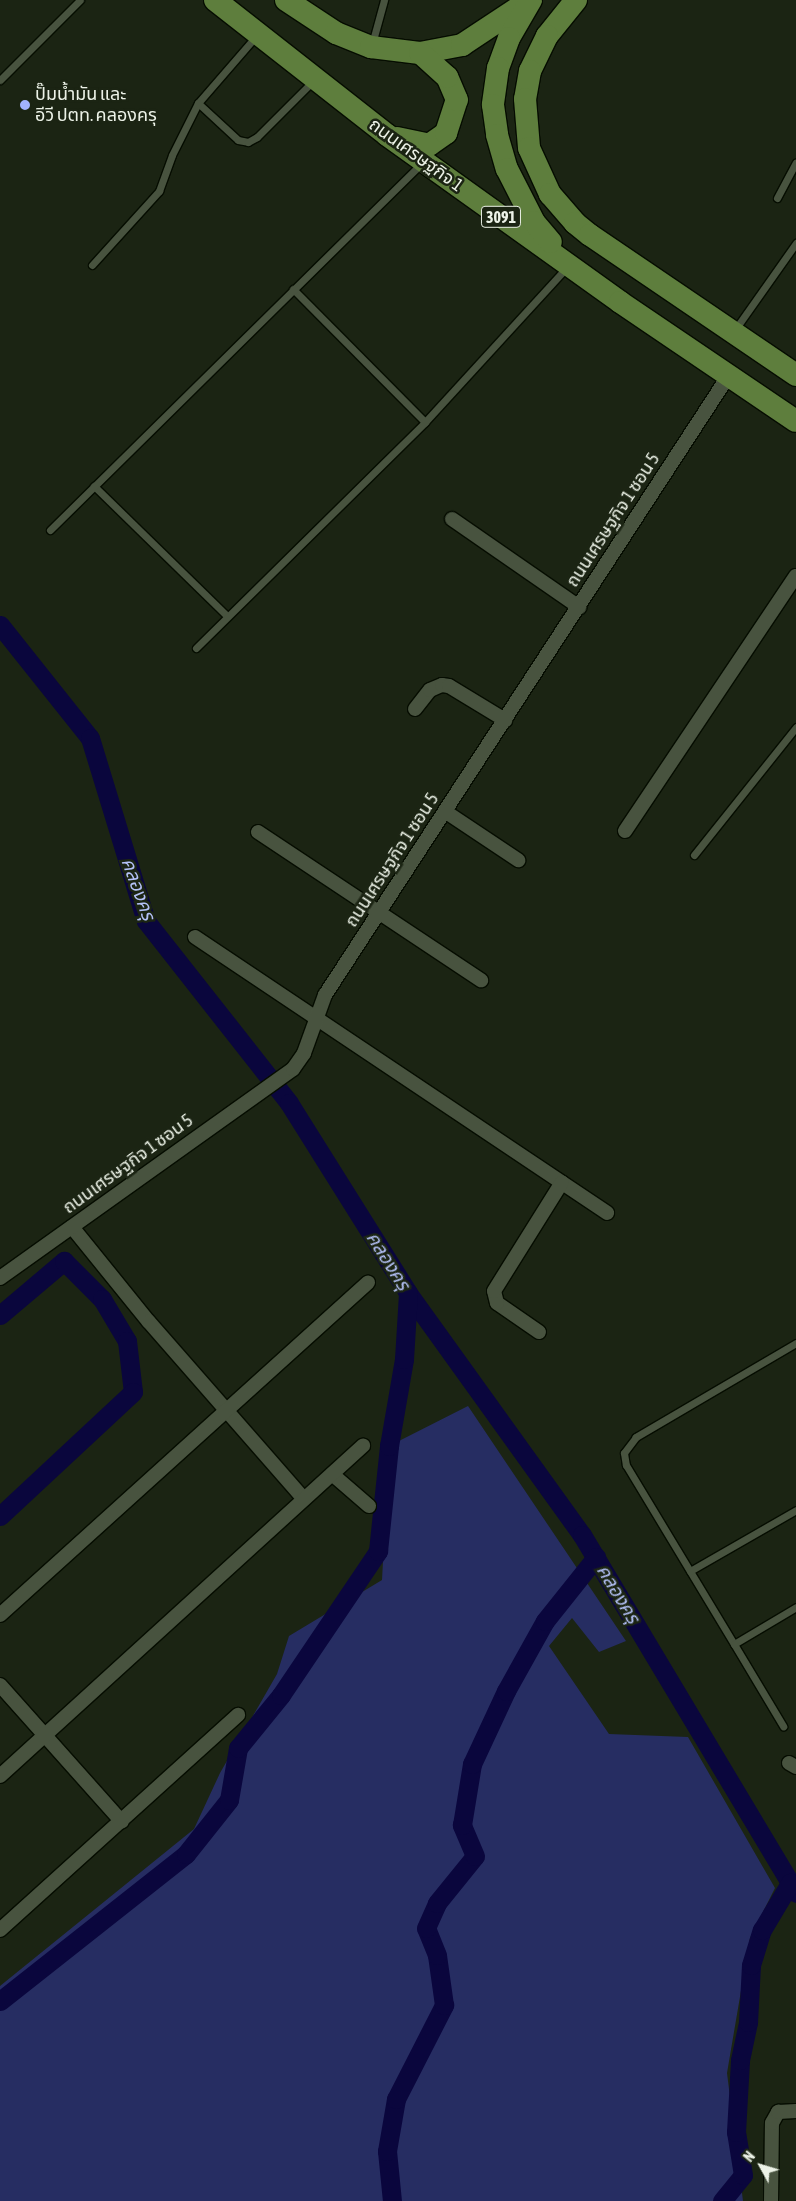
<!DOCTYPE html>
<html>
<head>
<meta charset="utf-8">
<style>
  body { margin:0 }
  #map { position:relative; width:796px; height:2201px; overflow:hidden; background:#1b2413; font-family:"Asap Condensed","Noto Sans Thai",sans-serif }
  div>[style] { position:absolute }
  .green>* { inset:0; background:#262d62 }
  .canal>* { height:19px; margin:-9.5px; padding:0 9.5px; transform-origin:9.5px; border-radius:9.5px; background:#0a063d }
  .roads { filter:drop-shadow(1px 0 #060d01) drop-shadow(-1px 0 #060d01) drop-shadow(0 1px #060d01) drop-shadow(0 -1px #060d01) }
  .lane>* { height:7px; margin:-3.5px; padding:0 3.5px; transform-origin:3.5px; border-radius:3.5px; background:#48533f }
  .street>* { height:14px; margin:-7px; padding:0 7px; transform-origin:7px; border-radius:7px; background:#48533f }
  .primary>* { height:22px; margin:-11px; padding:0 11px; transform-origin:11px; border-radius:11px; background:#5e7e3d }
  .dots>* { width:14px; height:14px; translate:-50% -50%; box-sizing:border-box; border:2px solid #1b2413; border-radius:50% }
  span { translate:-50% -50%; white-space:nowrap; text-align:center; line-height:1.15; -webkit-text-stroke:5px #1b2413; paint-order:stroke }
  .shield-label span { padding:1px 4px; background:#1b2413; border:1px solid; border-radius:4px; -webkit-text-stroke-width:0 }
  .shield-label { font-size:16px; color:#ecf2e7; font-weight:700 }
  .poi-label { font-size:18px; color:#ecf2e7 }
  .left { translate:0 -50%; text-align:left }
  .street-label { font-size:18px; color:#ecf2e7 }
  .water-label { font-size:19px; color:#b4c1f7; font-style:italic }
  .north { position:absolute; left:736px; top:2141px; width:50px; height:50px; -webkit-text-stroke:4px #1b2413; paint-order:stroke; rotate:309deg; font-size:14px; font-weight:700; line-height:20px; text-align:center; color:#ecf2e7 }
  .north::after { content:''; display:block; margin:auto; width:18px; height:22px; background:#ecf2e7; clip-path:polygon(50% 0,100% 100%,50% 72%,0 100%) }
</style>
</head>
<body>
<div id="map">
  <div class="green">
    <i style="clip-path:polygon(468px 1406px,626px 1641px,599px 1652px,572px 1618px,549px 1646px,609px 1734px,688px 1737px,775px 1888px,750px 1938px,727px 2073px,743px 2201px,0 2201px,0 1986px,194px 1829px,220px 1773px,277px 1674px,289px 1636px,382px 1580px,389px 1446px)"></i>
  </div>
  <div class="canal">
    <i style="left:0;top:625px;width:144px;rotate:51.5deg"></i>
    <i style="left:90px;top:738px;width:191px;rotate:73deg"></i>
    <i style="left:146px;top:921px;width:231px;rotate:51.8deg"></i>
    <i style="left:289px;top:1103px;width:224px;rotate:57.9deg"></i>
    <i style="left:408px;top:1293px;width:298px;rotate:54.3deg"></i>
    <i style="left:582px;top:1535px;width:417px;rotate:59.1deg"></i>
    <i style="left:0;top:1315px;width:84px;rotate:-40.2deg"></i>
    <i style="left:64px;top:1261px;width:54px;rotate:45deg"></i>
    <i style="left:102px;top:1299px;width:49px;rotate:59.2deg"></i>
    <i style="left:127px;top:1341px;width:51px;rotate:83.3deg"></i>
    <i style="left:133px;top:1392px;width:182px;rotate:137deg"></i>
    <i style="left:0;top:2001px;width:237px;rotate:-38.3deg"></i>
    <i style="left:186px;top:1854px;width:69px;rotate:-51.5deg"></i>
    <i style="left:229px;top:1800px;width:53px;rotate:-80.2deg"></i>
    <i style="left:238px;top:1748px;width:68px;rotate:-50.9deg"></i>
    <i style="left:281px;top:1695px;width:174px;rotate:-56deg"></i>
    <i style="left:378px;top:1551px;width:106px;rotate:-84deg"></i>
    <i style="left:389px;top:1446px;width:88px;rotate:-80.2deg"></i>
    <i style="left:404px;top:1359px;width:66px;rotate:-86.5deg"></i>
    <i style="left:392px;top:2201px;width:50px;rotate:-95.7deg"></i>
    <i style="left:387px;top:2151px;width:53px;rotate:-80.2deg"></i>
    <i style="left:396px;top:2099px;width:106px;rotate:-62.9deg"></i>
    <i style="left:444px;top:2005px;width:50px;rotate:-98deg"></i>
    <i style="left:437px;top:1955px;width:29px;rotate:-112deg"></i>
    <i style="left:426px;top:1928px;width:27px;rotate:-66deg"></i>
    <i style="left:437px;top:1903px;width:60px;rotate:-51deg"></i>
    <i style="left:475px;top:1856px;width:34px;rotate:-113deg"></i>
    <i style="left:462px;top:1825px;width:62px;rotate:-80.7deg"></i>
    <i style="left:472px;top:1764px;width:81px;rotate:-65deg"></i>
    <i style="left:506px;top:1691px;width:80px;rotate:-60.9deg"></i>
    <i style="left:545px;top:1621px;width:82px;rotate:-51.4deg"></i>
    <i style="left:722px;top:2201px;width:33px;rotate:-51deg"></i>
    <i style="left:743px;top:2175px;width:44px;rotate:-99.2deg"></i>
    <i style="left:736px;top:2132px;width:72px;rotate:-86.8deg"></i>
    <i style="left:740px;top:2060px;width:39px;rotate:-78deg"></i>
    <i style="left:748px;top:2022px;width:57px;rotate:-87deg"></i>
    <i style="left:751px;top:1965px;width:37px;rotate:-73deg"></i>
    <i style="left:762px;top:1930px;width:55px;rotate:-59.2deg"></i>
  </div>
  <div class="roads">
    <div class="lane">
      <i style="left:257px;top:35px;width:90px;rotate:130.9deg"></i>
      <i style="left:198px;top:103px;width:54px;rotate:42.8deg"></i>
      <i style="left:238px;top:140px;width:10px;rotate:11deg"></i>
      <i style="left:248px;top:142px;width:10px;rotate:-29deg"></i>
      <i style="left:257px;top:137px;width:79px;rotate:-45deg"></i>
      <i style="left:372px;top:44px;width:46px;rotate:-74.7deg"></i>
      <i style="left:0;top:80px;width:113px;rotate:-45deg"></i>
      <i style="left:777px;top:198px;width:40px;rotate:-62deg"></i>
      <i style="left:92px;top:265px;width:100px;rotate:-47.8deg"></i>
      <i style="left:159px;top:191px;width:38px;rotate:-70deg"></i>
      <i style="left:172px;top:155px;width:58px;rotate:-63.4deg"></i>
      <i style="left:293px;top:289px;width:187px;rotate:45.2deg"></i>
      <i style="left:734px;top:331px;width:108px;rotate:-54.8deg"></i>
      <i style="left:94px;top:486px;width:185px;rotate:44.3deg"></i>
      <i style="left:50px;top:530px;width:521px;rotate:-44.61deg"></i>
      <i style="left:196px;top:648px;width:322px;rotate:-44.6deg"></i>
      <i style="left:425px;top:422px;width:210px;rotate:-47.5deg"></i>
      <i style="left:694px;top:855px;width:164px;rotate:-51.4deg"></i>
      <i style="left:796px;top:1343px;width:186px;rotate:149.6deg"></i>
      <i style="left:636px;top:1437px;width:20px;rotate:127deg"></i>
      <i style="left:624px;top:1453px;width:12px;rotate:81deg"></i>
      <i style="left:626px;top:1465px;width:209px;rotate:58.9deg"></i>
      <i style="left:734px;top:1644px;width:72px;rotate:-30.8deg"></i>
      <i style="left:690px;top:1571px;width:122px;rotate:-29.9deg"></i>
      <i style="left:734px;top:1644px;width:96px;rotate:59.1deg"></i>
    </div>
    <div class="street">
      <i style="left:452px;top:519px;width:155px;rotate:34.7deg"></i>
      <i style="left:415px;top:709px;width:24px;rotate:-52deg"></i>
      <i style="left:430px;top:690px;width:13px;rotate:-23deg"></i>
      <i style="left:442px;top:685px;width:7px;rotate:8deg"></i>
      <i style="left:449px;top:686px;width:66px;rotate:31.3deg"></i>
      <i style="left:446px;top:812px;width:87px;rotate:33.7deg"></i>
      <i style="left:625px;top:831px;width:307px;rotate:-56.2deg"></i>
      <i style="left:258px;top:832px;width:268px;rotate:33.6deg"></i>
      <i style="left:195px;top:937px;width:496px;rotate:33.8deg"></i>
      <i style="left:72px;top:1227px;width:122px;rotate:51deg"></i>
      <i style="left:149px;top:1322px;width:235px;rotate:48.8deg"></i>
      <i style="left:0;top:1278px;width:360px;rotate:-35.5deg"></i>
      <i style="left:293px;top:1069px;width:19px;rotate:-55deg"></i>
      <i style="left:304px;top:1053px;width:62px;rotate:-70.1deg"></i>
      <i style="left:325px;top:995px;width:740px;rotate:-56.91deg"></i>
      <i style="left:539px;top:1332px;width:51px;rotate:-145.4deg"></i>
      <i style="left:497px;top:1303px;width:12px;rotate:-104deg"></i>
      <i style="left:494px;top:1291px;width:128px;rotate:-58deg"></i>
      <i style="left:332px;top:1474px;width:49px;rotate:40.9deg"></i>
      <i style="left:0;top:1615px;width:496px;rotate:-42.1deg"></i>
      <i style="left:0;top:1685px;width:183px;rotate:48.3deg"></i>
      <i style="left:789px;top:1763px;width:8px;rotate:30deg"></i>
      <i style="left:0;top:1776px;width:491px;rotate:-42.3deg"></i>
      <i style="left:0;top:1930px;width:321px;rotate:-42.1deg"></i>
      <i style="left:771px;top:2201px;width:78px;rotate:-89.3deg"></i>
      <i style="left:772px;top:2123px;width:13px;rotate:-61deg"></i>
      <i style="left:778px;top:2112px;width:18px;rotate:-3deg"></i>
    </div>
    <div class="primary">
      <i style="left:215px;top:0;width:219px;rotate:38.1deg"></i>
      <i style="left:387px;top:135px;width:287px;rotate:35.6deg"></i>
      <i style="left:620px;top:302px;width:212px;rotate:34.1deg"></i>
      <i style="left:286px;top:0;width:60px;rotate:33.4deg"></i>
      <i style="left:336px;top:33px;width:38px;rotate:22deg"></i>
      <i style="left:371px;top:47px;width:49px;rotate:7deg"></i>
      <i style="left:420px;top:53px;width:43px;rotate:-10.8deg"></i>
      <i style="left:462px;top:45px;width:74px;rotate:-33.5deg"></i>
      <i style="left:531px;top:0;width:44px;rotate:120.1deg"></i>
      <i style="left:509px;top:38px;width:32px;rotate:110deg"></i>
      <i style="left:498px;top:68px;width:37px;rotate:98deg"></i>
      <i style="left:493px;top:105px;width:30px;rotate:82deg"></i>
      <i style="left:497px;top:135px;width:35px;rotate:74deg"></i>
      <i style="left:507px;top:169px;width:59px;rotate:63deg"></i>
      <i style="left:534px;top:222px;width:26px;rotate:50deg"></i>
      <i style="left:576px;top:0;width:46px;rotate:128.9deg"></i>
      <i style="left:547px;top:36px;width:39px;rotate:116deg"></i>
      <i style="left:530px;top:71px;width:28px;rotate:100deg"></i>
      <i style="left:525px;top:99px;width:49px;rotate:85.3deg"></i>
      <i style="left:529px;top:148px;width:51px;rotate:65.5deg"></i>
      <i style="left:550px;top:194px;width:38px;rotate:49deg"></i>
      <i style="left:575px;top:223px;width:19px;rotate:39deg"></i>
      <i style="left:590px;top:235px;width:249px;rotate:34.2deg"></i>
      <i style="left:397px;top:138px;width:33px;rotate:12deg"></i>
      <i style="left:429px;top:145px;width:21px;rotate:-35deg"></i>
      <i style="left:446px;top:133px;width:35px;rotate:-72deg"></i>
      <i style="left:457px;top:100px;width:25px;rotate:-113deg"></i>
      <i style="left:447px;top:77px;width:36px;rotate:-138deg"></i>
    </div>
  </div>
  <div class="dots">
    <i style="left:25px;top:105px;background:#a2b2fd"></i>
  </div>
  <div class="shield-label">
    <span style="left:501px;top:217px">3091</span>
  </div>
  <div class="poi-label">
    <span class="left" style="left:35px;top:105px">ปั๊มน้ำมัน และ<br>อีวี ปตท. คลองครุ</span>
  </div>
  <div class="street-label">
    <span style="left:416px;top:155px;rotate:36deg">ถนนเศรษฐกิจ 1</span>
    <span style="left:613px;top:520px;rotate:-57deg">ถนนเศรษฐกิจ 1 ซอน 5</span>
    <span style="left:392px;top:860px;rotate:-57deg">ถนนเศรษฐกิจ 1 ซอน 5</span>
    <span style="left:128px;top:1164px;rotate:-36deg">ถนนเศรษฐกิจ 1 ซอน 5</span>
  </div>
  <div class="water-label">
    <span style="left:138px;top:889px;rotate:70deg">คลองครุ</span>
    <span style="left:388px;top:1261px;rotate:58deg">คลองครุ</span>
    <span style="left:618px;top:1594px;rotate:59deg">คลองครุ</span>
  </div>
  <div class="north">N</div>
</div>
</body>
</html>
